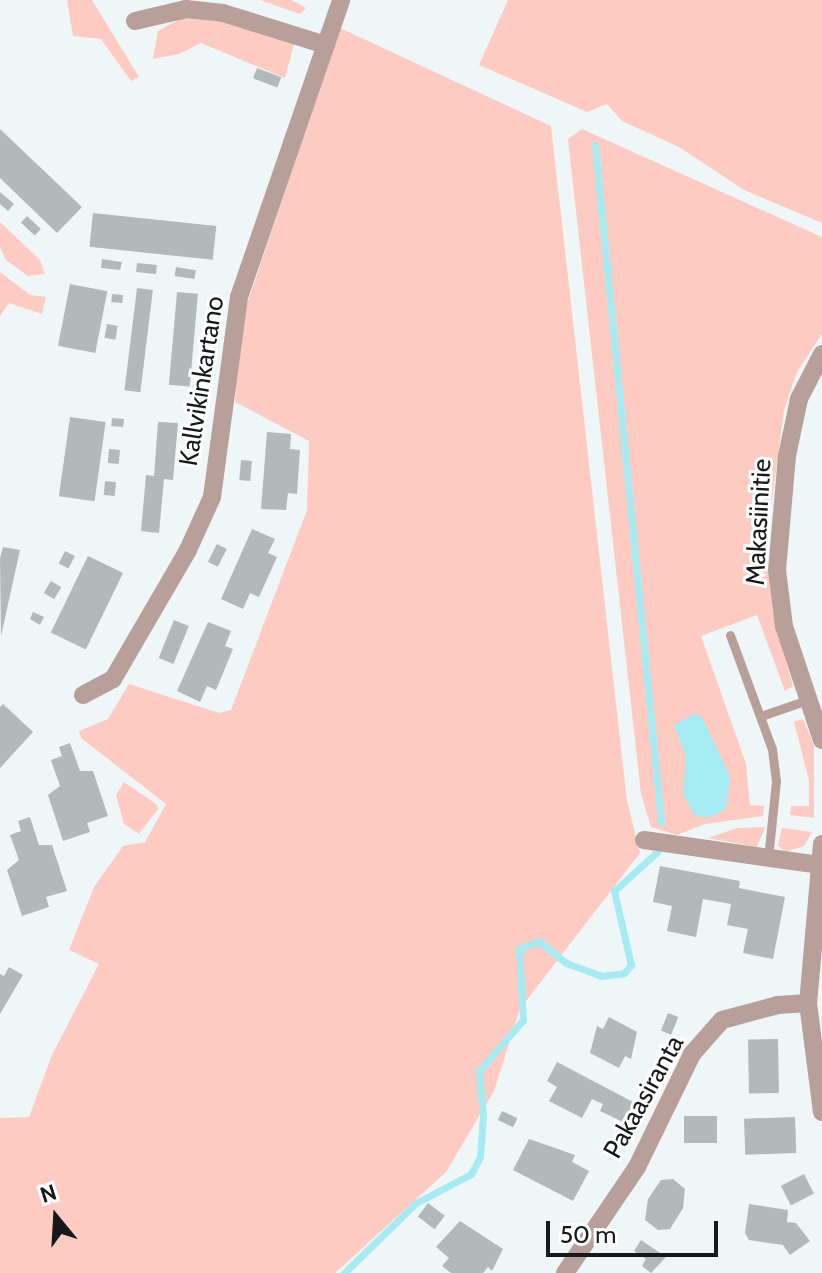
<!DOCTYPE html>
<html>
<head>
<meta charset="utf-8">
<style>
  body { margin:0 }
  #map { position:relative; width:822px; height:1273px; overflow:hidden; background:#eef6f7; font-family:Cabin,sans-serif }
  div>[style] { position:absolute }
  .green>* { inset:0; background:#fdcbc2 }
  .water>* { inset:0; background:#a6ebf1 }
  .stream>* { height:7px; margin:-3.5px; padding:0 3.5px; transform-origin:3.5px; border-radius:3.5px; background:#a6ebf1 }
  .building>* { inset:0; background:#b2b9ba; transform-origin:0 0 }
  .lane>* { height:9px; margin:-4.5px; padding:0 4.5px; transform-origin:4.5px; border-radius:4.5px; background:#b89f9a }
  .street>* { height:18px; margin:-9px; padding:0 9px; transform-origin:9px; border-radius:9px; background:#b89f9a }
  span { translate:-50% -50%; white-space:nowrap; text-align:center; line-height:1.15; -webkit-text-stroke:6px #fff; paint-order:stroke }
  .street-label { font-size:26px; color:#161919 }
  .north { position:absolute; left:16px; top:1177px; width:80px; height:80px; -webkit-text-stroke:6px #fff; paint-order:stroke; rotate:342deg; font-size:22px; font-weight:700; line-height:32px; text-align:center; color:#161919 }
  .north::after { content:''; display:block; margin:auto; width:28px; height:36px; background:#161919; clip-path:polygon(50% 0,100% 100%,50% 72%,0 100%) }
  .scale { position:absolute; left:546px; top:1221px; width:172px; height:36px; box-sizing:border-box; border:4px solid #161919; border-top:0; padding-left:10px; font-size:24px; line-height:28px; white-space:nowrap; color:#161919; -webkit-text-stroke:6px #fff; paint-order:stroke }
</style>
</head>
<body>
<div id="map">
  <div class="green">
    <i style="clip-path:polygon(67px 0,92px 0,139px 77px,131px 81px,101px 39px,73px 36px)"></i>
    <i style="clip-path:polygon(260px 0,291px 0,306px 8px,300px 14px)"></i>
    <i style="clip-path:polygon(508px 0,822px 0,822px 223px,744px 190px,679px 147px,622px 121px,607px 104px,587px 112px,479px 65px)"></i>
    <i style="clip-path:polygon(182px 18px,213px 18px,295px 40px,285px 78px,201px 43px,179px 54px,153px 59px,158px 31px)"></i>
    <i style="clip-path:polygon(340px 28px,551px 126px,627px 801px,640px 853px,520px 1009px,494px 1091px,446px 1172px,335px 1273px,0 1273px,0 1118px,29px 1117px,52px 1055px,99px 964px,69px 950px,94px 887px,123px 846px,145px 842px,166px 804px,81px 738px,79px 731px,108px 719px,129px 684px,219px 713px,231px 710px,307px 510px,309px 441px,235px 402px,240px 325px)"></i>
    <i style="clip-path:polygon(582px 129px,822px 237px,822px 334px,797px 372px,784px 410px,766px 546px,773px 613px,793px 686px,785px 691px,757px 615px,701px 636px,746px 764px,750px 805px,764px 806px,763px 816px,705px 824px,677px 835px,651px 827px,641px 794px,568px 139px)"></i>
    <i style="clip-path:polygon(0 222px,40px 260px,45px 274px,28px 276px,6px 260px,0 247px)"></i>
    <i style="clip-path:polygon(0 272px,30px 295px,46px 297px,42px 314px,9px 303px,0 316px)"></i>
    <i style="clip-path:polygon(803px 719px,814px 745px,814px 818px,790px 815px,791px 806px,809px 806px,809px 781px,794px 722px)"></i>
    <i style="clip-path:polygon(124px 782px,156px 804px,158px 809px,139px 834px,124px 824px,116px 795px)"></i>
    <i style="clip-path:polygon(765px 827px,757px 847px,708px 838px,737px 828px)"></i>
    <i style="clip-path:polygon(782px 828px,812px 832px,804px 846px,785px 852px,778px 845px)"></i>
  </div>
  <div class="water">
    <i style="clip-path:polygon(694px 714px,702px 717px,730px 776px,726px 809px,711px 817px,695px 816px,683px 794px,686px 757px,674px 725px)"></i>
  </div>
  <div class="stream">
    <i style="left:595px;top:145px;width:680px;rotate:84.43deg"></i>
    <i style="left:344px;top:1273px;width:100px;rotate:-44.2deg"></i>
    <i style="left:416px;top:1203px;width:62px;rotate:-27.8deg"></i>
    <i style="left:471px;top:1174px;width:19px;rotate:-62deg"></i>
    <i style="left:480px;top:1157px;width:41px;rotate:-85.8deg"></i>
    <i style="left:483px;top:1116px;width:45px;rotate:-95.1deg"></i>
    <i style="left:479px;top:1071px;width:67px;rotate:-49.2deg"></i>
    <i style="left:523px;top:1020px;width:71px;rotate:-93.2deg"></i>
    <i style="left:519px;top:949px;width:22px;rotate:-22deg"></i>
    <i style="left:539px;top:941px;width:35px;rotate:39deg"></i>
    <i style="left:566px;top:963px;width:37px;rotate:20deg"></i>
    <i style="left:601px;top:976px;width:23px;rotate:-7deg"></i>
    <i style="left:624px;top:973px;width:11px;rotate:-49deg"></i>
    <i style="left:631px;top:965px;width:76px;rotate:-102.9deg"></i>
    <i style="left:614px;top:891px;width:58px;rotate:-42.2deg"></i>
  </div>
  <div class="building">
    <i style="left:257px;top:68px;width:26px;height:11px;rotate:21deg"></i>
    <i style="clip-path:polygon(0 129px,82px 207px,57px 233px,0 178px)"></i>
    <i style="clip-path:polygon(0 192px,14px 204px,8px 211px,0 204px)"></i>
    <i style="left:93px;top:213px;width:124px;height:34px;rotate:6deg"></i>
    <i style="left:27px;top:216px;width:19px;height:9px;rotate:43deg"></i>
    <i style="clip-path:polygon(102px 259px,122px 262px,120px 270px,101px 268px)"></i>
    <i style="left:137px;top:263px;width:20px;height:9px;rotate:6deg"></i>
    <i style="left:176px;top:267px;width:20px;height:9px;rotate:9deg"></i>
    <i style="left:70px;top:284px;width:38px;height:63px;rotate:11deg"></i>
    <i style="left:137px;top:288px;width:16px;height:103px;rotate:7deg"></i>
    <i style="left:177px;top:292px;width:21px;height:93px;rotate:5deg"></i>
    <i style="left:112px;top:294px;width:11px;height:8px;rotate:5deg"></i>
    <i style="left:107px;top:324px;width:11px;height:14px;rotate:10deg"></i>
    <i style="left:70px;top:417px;width:36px;height:80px;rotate:8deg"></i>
    <i style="left:112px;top:418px;width:12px;height:8px;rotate:5deg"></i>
    <i style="clip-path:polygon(158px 422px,178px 423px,173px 480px,164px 479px,159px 533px,141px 531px,146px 475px,154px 476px)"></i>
    <i style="clip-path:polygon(267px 432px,291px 434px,290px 449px,300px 450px,297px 494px,288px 493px,286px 510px,261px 509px)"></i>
    <i style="left:109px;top:449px;width:11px;height:14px;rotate:5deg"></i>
    <i style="left:241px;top:460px;width:11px;height:20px;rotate:5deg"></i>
    <i style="left:105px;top:481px;width:11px;height:14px;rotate:5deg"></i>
    <i style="clip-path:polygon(252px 529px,275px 539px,268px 553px,277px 557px,259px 597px,250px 593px,243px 609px,221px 599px)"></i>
    <i style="left:217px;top:544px;width:11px;height:20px;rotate:27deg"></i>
    <i style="clip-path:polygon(3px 547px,20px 550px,1px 636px,0 558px)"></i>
    <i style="left:65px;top:551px;width:11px;height:14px;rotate:27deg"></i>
    <i style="left:88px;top:556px;width:39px;height:85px;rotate:26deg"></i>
    <i style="left:51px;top:581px;width:12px;height:14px;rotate:31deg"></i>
    <i style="clip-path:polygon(33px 612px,44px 617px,40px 625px,30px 619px)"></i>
    <i style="left:174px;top:620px;width:16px;height:41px;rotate:22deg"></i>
    <i style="clip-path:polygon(208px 622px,231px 631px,225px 646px,233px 649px,216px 690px,207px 686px,200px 702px,177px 691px)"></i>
    <i style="clip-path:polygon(3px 704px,33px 732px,0 768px,0 707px)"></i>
    <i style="clip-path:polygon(70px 743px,80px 771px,93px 771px,108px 816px,87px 823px,90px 832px,63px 841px,48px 795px,60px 786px,51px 760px,62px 756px,59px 747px)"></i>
    <i style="clip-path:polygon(30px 817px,39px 845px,52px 845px,67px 891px,46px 897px,49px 907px,22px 916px,7px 870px,19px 860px,10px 835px,21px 831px,18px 821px)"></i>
    <i style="clip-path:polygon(660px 866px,740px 881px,739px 888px,785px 897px,773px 959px,743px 953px,748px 929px,727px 925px,731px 904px,703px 899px,696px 937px,667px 931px,672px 906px,653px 902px)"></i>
    <i style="clip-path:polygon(9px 967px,23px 975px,0 1014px,0 974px,4px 976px)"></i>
    <i style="left:668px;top:1013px;width:11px;height:19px;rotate:22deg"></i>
    <i style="clip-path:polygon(609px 1017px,637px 1032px,631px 1059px,625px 1056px,619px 1068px,590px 1053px,597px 1026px,603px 1029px)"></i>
    <i style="left:778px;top:1039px;width:54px;height:30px;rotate:89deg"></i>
    <i style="clip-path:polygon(557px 1062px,635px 1103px,625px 1123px,600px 1111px,603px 1104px,592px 1099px,582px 1118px,549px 1101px,557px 1087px,547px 1081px)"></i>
    <i style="left:502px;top:1111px;width:17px;height:10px;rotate:25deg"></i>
    <i style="left:684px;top:1116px;width:33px;height:27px"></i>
    <i style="left:795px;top:1117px;width:36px;height:51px;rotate:88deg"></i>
    <i style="clip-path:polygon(529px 1139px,575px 1155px,572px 1162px,589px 1171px,573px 1201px,513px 1170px)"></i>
    <i style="left:804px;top:1174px;width:22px;height:26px;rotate:63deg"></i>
    <i style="clip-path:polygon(673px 1179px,685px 1189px,683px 1208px,670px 1229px,658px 1230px,645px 1220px,648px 1199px,661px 1180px)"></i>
    <i style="left:428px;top:1203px;width:21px;height:17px;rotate:37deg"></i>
    <i style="clip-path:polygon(749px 1204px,788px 1210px,787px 1222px,796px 1223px,810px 1241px,790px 1255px,783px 1245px,749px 1240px,745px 1233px)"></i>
    <i style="clip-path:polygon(460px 1221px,503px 1249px,492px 1271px,488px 1267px,483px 1273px,451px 1273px,442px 1266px,449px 1258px,436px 1247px)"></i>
    <i style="clip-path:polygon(641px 1240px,666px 1257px,651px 1273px,642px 1266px,646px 1259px,634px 1251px)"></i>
  </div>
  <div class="lane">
    <i style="left:730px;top:635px;width:121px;rotate:69.8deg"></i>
    <i style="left:772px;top:749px;width:32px;rotate:83deg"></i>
    <i style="left:776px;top:781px;width:77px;rotate:95.9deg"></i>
    <i style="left:761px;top:716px;width:52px;rotate:-19.1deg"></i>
  </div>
  <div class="street">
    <i style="left:135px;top:21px;width:52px;rotate:-13.2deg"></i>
    <i style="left:186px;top:9px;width:37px;rotate:6deg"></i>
    <i style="left:223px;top:13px;width:108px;rotate:17.3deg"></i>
    <i style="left:822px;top:354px;width:51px;rotate:117.1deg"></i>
    <i style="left:799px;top:399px;width:58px;rotate:101.9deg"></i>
    <i style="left:787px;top:456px;width:114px;rotate:95deg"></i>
    <i style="left:777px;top:570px;width:56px;rotate:82.9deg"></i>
    <i style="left:784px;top:626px;width:120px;rotate:71.6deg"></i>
    <i style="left:83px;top:695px;width:34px;rotate:-28deg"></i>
    <i style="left:113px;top:679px;width:149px;rotate:-59.8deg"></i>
    <i style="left:188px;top:550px;width:58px;rotate:-65.6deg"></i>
    <i style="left:212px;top:497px;width:202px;rotate:-82.3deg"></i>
    <i style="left:239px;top:297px;width:314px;rotate:-71deg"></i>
    <i style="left:644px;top:840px;width:177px;rotate:8.1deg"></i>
    <i style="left:822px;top:844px;width:160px;rotate:95deg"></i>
    <i style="left:808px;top:1003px;width:110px;rotate:82.7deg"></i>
    <i style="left:565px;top:1273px;width:128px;rotate:-55.8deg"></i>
    <i style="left:637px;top:1167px;width:126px;rotate:-64deg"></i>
    <i style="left:692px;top:1054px;width:45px;rotate:-48.6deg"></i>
    <i style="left:722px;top:1020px;width:58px;rotate:-15deg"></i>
    <i style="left:778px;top:1005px;width:30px;rotate:-4deg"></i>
  </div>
  <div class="street-label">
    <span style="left:202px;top:381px;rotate:-81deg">Kallvikinkartano</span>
    <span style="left:759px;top:522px;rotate:-87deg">Makasiinitie</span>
    <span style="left:644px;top:1097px;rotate:-61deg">Pakaasiranta</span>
  </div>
  <div class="north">N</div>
  <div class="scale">50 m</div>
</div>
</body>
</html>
